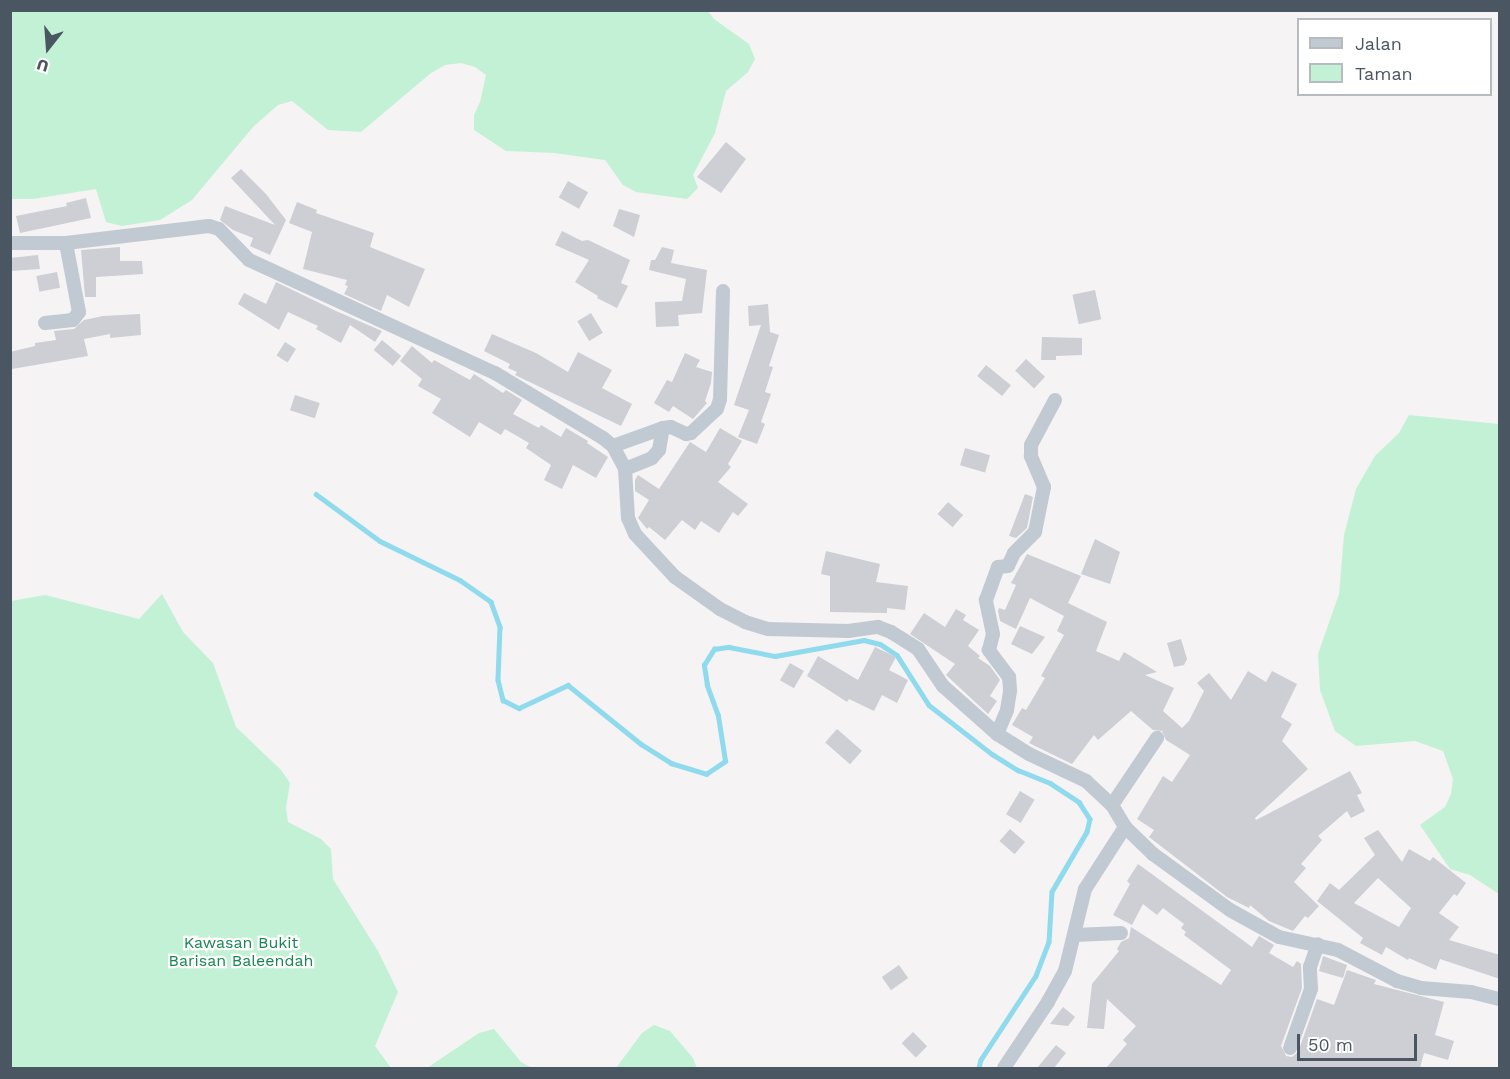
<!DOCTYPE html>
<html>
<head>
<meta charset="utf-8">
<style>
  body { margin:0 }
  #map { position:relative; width:1510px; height:1079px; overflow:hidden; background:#f5f3f3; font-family:"Work Sans",sans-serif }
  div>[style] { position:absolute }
  .green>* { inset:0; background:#c3f1d5 }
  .stream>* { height:4.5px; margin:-2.25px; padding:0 2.25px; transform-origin:2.25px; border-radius:2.25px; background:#90daee }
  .building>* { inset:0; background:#cdcfd5; transform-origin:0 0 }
  .street>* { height:14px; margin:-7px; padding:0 7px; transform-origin:7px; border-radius:7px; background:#c1cad2 }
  span { translate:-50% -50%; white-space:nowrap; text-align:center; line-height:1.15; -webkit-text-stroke:4.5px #fff; paint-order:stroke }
  .park-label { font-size:16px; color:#17864f }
  .frame { position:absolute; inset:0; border:12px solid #4a5661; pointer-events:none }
  .legend { position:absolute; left:1297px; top:18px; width:195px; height:78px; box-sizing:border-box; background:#fff; border:2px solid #b7bbc0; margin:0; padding:8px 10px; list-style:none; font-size:18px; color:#4a5661 }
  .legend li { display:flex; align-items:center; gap:12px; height:30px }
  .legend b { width:30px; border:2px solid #b7bbc0 }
  .north { position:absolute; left:18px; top:18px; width:60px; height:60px; -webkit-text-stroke:4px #fff; paint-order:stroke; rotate:197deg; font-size:16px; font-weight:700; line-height:24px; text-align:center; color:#4a5661 }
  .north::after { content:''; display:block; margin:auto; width:21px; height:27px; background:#4a5661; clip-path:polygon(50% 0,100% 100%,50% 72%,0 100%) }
  .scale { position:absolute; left:1297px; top:1034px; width:120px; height:27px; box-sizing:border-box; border:3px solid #4a5661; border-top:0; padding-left:8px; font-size:18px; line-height:21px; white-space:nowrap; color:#4a5661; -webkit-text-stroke:4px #fff; paint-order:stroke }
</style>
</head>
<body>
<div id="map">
  <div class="green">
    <i style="clip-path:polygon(11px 10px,708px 11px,714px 19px,749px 44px,755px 59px,748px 72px,726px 91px,715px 133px,693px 175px,698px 188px,687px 199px,636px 192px,623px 185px,605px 160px,554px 153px,506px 151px,474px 130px,474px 115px,480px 102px,486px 75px,475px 67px,461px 63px,445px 65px,431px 73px,361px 132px,328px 130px,292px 101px,278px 105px,253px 127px,192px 200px,160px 220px,122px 226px,106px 222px,96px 189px,33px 199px,11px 199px)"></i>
    <i style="clip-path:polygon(1409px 415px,1499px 424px,1499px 894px,1470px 875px,1450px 869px,1420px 825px,1445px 807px,1451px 794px,1453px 779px,1443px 751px,1415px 741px,1356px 746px,1335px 731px,1320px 690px,1318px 654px,1339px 594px,1344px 535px,1356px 489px,1375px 456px,1399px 433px)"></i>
    <i style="clip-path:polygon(162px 594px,183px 632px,213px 663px,236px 727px,281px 770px,290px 783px,286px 808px,288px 822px,321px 839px,331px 849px,333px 879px,378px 951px,398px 992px,375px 1046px,391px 1068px,11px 1068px,11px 601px,45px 595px,139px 619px)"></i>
    <i style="clip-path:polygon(654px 1025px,670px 1031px,693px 1058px,697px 1068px,616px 1068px,642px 1033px)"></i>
    <i style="clip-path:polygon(494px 1029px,521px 1062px,532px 1068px,427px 1068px,479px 1033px)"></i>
  </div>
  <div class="stream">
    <i style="left:316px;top:494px;width:79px;rotate:36.3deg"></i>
    <i style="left:380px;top:541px;width:89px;rotate:26deg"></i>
    <i style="left:460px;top:580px;width:38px;rotate:35deg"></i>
    <i style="left:491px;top:602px;width:27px;rotate:70deg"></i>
    <i style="left:500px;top:627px;width:53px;rotate:92.2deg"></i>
    <i style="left:498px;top:680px;width:21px;rotate:76deg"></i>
    <i style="left:503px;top:700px;width:18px;rotate:27deg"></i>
    <i style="left:519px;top:708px;width:54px;rotate:-25.1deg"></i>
    <i style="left:568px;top:685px;width:94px;rotate:38.9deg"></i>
    <i style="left:641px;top:744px;width:36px;rotate:32deg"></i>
    <i style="left:671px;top:763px;width:37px;rotate:17deg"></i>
    <i style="left:706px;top:774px;width:23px;rotate:-34deg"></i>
    <i style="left:725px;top:761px;width:46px;rotate:-98.8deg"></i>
    <i style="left:718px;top:716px;width:33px;rotate:-110deg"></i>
    <i style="left:707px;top:685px;width:20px;rotate:-99deg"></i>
    <i style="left:704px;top:665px;width:19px;rotate:-58deg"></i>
    <i style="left:714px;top:649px;width:15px;rotate:-8deg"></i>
    <i style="left:729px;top:647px;width:47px;rotate:11.1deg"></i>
    <i style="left:775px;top:656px;width:90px;rotate:-10.2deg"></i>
    <i style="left:864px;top:640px;width:16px;rotate:14deg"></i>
    <i style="left:880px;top:644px;width:20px;rotate:33deg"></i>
    <i style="left:897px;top:655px;width:59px;rotate:57.4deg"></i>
    <i style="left:929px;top:705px;width:80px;rotate:37.9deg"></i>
    <i style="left:992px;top:754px;width:31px;rotate:32deg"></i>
    <i style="left:1018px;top:770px;width:35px;rotate:22deg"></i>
    <i style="left:1050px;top:783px;width:35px;rotate:33deg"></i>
    <i style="left:1079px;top:802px;width:20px;rotate:57deg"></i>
    <i style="left:1090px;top:819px;width:13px;rotate:103deg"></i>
    <i style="left:1087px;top:832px;width:69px;rotate:120.3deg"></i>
    <i style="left:1052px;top:892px;width:50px;rotate:93.4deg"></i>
    <i style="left:1049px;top:942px;width:36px;rotate:111deg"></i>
    <i style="left:1036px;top:976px;width:100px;rotate:123.2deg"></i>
    <i style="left:981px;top:1060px;width:8px;rotate:104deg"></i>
  </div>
  <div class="building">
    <i style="clip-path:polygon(726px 142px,746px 159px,721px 193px,697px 177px)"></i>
    <i style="clip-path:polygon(241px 169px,266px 194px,286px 220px,270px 255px,250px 246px,253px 238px,233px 230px,220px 220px,225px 206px,275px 225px,231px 178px)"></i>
    <i style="left:568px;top:181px;width:23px;height:19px;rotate:29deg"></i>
    <i style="clip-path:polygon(86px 198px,91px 218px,20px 233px,16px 216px,67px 206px,66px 203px)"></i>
    <i style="clip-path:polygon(297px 202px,317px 210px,316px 213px,374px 233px,370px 247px,425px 269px,409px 307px,387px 295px,381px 311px,344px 294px,348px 286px,345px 285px,347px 280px,303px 269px,312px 232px,289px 223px)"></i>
    <i style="clip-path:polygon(619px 209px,640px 215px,634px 237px,613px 226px)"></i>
    <i style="clip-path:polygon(562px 231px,582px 241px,588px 240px,630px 260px,621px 283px,628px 286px,617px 308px,597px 298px,598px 296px,575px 282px,589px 260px,555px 245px)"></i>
    <i style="clip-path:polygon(120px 247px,120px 261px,142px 261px,143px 274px,96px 277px,96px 297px,85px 297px,81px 250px)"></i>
    <i style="clip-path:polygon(662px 247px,674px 250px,671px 263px,707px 270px,702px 313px,678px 315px,679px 326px,656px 327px,655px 302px,682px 301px,686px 279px,649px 270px,651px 260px,655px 260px)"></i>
    <i style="clip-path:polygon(38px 255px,40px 269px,10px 271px,10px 258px)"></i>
    <i style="left:57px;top:272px;width:16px;height:21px;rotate:79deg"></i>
    <i style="clip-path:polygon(276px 282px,336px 311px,382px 331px,375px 342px,350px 325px,341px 343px,316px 329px,318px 326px,288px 312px,279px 330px,238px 304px,244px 293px,266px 304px)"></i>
    <i style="left:1095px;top:290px;width:30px;height:23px;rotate:78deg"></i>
    <i style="clip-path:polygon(768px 304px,770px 332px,779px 335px,769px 366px,773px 367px,765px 392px,771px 394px,761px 422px,765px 424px,757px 444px,738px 437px,749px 410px,734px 405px,761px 325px,749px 326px,748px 306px)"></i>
    <i style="left:591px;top:313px;width:23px;height:16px;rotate:59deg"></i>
    <i style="clip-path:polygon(140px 314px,141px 335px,110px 338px,110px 334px,84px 339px,88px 356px,12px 369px,10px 352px,35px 346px,35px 343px,56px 340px,54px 331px,74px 329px,84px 320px,103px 316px)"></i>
    <i style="clip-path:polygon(492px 334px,536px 353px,568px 372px,578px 352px,612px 370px,602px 388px,632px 404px,621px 426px,515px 375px,517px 372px,508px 368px,510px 364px,484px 351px)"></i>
    <i style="clip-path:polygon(1042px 337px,1082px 338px,1082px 355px,1056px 356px,1056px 360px,1041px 360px)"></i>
    <i style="left:382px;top:340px;width:25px;height:13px;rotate:40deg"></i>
    <i style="left:285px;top:342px;width:13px;height:16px;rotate:32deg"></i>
    <i style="clip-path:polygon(412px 346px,432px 363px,434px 360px,470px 380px,474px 374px,503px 393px,506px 390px,522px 400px,513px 414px,539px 428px,541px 425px,561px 437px,566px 428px,588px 441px,587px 443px,608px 457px,596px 478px,573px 465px,562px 489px,544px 480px,551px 465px,526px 448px,529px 443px,505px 429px,501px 435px,479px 422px,470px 437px,432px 413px,441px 399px,418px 386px,422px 379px,400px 361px)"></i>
    <i style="clip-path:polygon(685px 353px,700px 360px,696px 367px,712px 372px,711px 383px,705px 401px,707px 403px,693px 419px,673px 406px,669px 412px,654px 403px,667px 380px,672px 382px)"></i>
    <i style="left:1026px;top:359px;width:26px;height:16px;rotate:43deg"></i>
    <i style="left:986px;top:365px;width:32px;height:14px;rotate:39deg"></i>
    <i style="left:295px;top:395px;width:26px;height:16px;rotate:18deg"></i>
    <i style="clip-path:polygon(720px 428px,742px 441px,728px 464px,731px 467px,718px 482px,748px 504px,738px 516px,733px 512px,719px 533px,701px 521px,695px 530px,682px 520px,665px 540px,649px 527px,647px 529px,638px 518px,649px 500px,635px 491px,635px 480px,638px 475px,659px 489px,690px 442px,706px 452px)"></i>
    <i style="left:965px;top:448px;width:26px;height:18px;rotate:16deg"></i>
    <i style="clip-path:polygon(1025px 494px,1033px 497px,1027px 528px,1016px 538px,1009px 536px)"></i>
    <i style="left:948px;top:502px;width:20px;height:16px;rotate:41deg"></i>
    <i style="clip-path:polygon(1095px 539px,1120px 552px,1110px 584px,1081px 574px)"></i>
    <i style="clip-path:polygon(826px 551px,880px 564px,876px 582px,908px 586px,905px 610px,887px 608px,887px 613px,830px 612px,830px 576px,821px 574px)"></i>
    <i style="clip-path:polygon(1027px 554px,1081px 576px,1068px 603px,1107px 622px,1096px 651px,1119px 661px,1124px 652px,1157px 672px,1145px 675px,1174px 688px,1163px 711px,1182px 728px,1189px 721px,1204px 691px,1197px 683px,1209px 673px,1231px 700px,1248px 671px,1266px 682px,1272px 671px,1297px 684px,1281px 717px,1292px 724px,1282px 741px,1308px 769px,1255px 818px,1256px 820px,1350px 771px,1362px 793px,1357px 795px,1365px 811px,1351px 818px,1347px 811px,1318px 836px,1322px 840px,1301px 864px,1306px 868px,1294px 882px,1319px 906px,1308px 918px,1305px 916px,1293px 931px,1269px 921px,1250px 905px,1249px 908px,1227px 897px,1149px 837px,1154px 830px,1137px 819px,1163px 776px,1172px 782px,1190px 755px,1166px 740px,1162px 731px,1153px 730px,1131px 711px,1098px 740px,1094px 735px,1072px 764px,1029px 743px,1033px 737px,1012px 725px,1022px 708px,1026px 710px,1045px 678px,1041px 676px,1064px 635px,1057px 631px,1064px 616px,1030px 598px,1016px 629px,1000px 621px,998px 611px,999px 608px,1005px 610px,1016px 585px,1011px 583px)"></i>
    <i style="clip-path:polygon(956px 609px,966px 615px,963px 620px,979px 630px,968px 646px,980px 656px,978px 658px,990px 666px,1000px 680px,990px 696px,997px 701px,988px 714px,946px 675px,955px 664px,910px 634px,924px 613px,945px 627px)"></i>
    <i style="clip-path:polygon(1020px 626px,1045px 637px,1032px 654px,1011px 644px)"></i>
    <i style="clip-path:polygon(1181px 639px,1187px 659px,1184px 665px,1174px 667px,1167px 643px)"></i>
    <i style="clip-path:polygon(875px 647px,896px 657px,889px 670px,908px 680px,897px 703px,882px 695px,874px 711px,849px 699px,847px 702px,807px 676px,818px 656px,858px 680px)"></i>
    <i style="left:790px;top:663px;width:16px;height:20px;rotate:30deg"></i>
    <i style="left:837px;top:729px;width:33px;height:18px;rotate:41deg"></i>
    <i style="left:1020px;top:791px;width:17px;height:27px;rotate:31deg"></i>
    <i style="left:1010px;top:829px;width:20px;height:16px;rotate:41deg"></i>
    <i style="clip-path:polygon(evenodd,1378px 830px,1402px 862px,1409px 849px,1430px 861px,1433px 857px,1466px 883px,1457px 896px,1454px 894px,1439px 913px,1459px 927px,1449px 940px,1500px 955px,1500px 979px,1440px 959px,1436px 970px,1409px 958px,1408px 960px,1386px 947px,1382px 955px,1360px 943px,1363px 938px,1317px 901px,1330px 883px,1339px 890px,1375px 855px,1364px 838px,1378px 830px,1378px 878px,1411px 908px,1399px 927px,1354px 903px,1378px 878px)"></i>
    <i style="clip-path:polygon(1138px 864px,1252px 947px,1259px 936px,1274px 945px,1269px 953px,1293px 967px,1297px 961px,1301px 964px,1302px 988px,1281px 1046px,1286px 1056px,1292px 1057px,1298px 1052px,1317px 999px,1334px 1005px,1347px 970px,1376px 980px,1374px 984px,1444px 1002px,1435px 1035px,1454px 1041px,1448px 1060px,1424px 1053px,1420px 1068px,1106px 1068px,1127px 1044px,1123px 1040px,1136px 1026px,1107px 999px,1104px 1029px,1087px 1028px,1092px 984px,1119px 951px,1117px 949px,1121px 942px,1129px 938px,1131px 927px,1221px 985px,1231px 970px,1184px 935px,1186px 932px,1181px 928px,1184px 924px,1163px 908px,1157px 915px,1143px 904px,1132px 925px,1113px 915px,1130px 884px,1127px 881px)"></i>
    <i style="clip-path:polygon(1323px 956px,1347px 965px,1343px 978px,1319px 971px)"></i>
    <i style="left:899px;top:965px;width:16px;height:21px;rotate:55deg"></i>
    <i style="clip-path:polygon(1063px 1007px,1075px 1017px,1068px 1026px,1050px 1024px)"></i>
    <i style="left:913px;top:1032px;width:20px;height:16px;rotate:45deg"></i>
    <i style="clip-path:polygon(1056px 1045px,1066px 1053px,1054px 1068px,1037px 1068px)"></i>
  </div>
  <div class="street">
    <i style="left:10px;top:243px;width:56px"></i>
    <i style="left:66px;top:243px;width:144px;rotate:-6.8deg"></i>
    <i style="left:209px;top:226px;width:10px;rotate:17deg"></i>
    <i style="left:219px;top:229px;width:43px;rotate:45.9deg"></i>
    <i style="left:249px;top:260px;width:271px;rotate:24.7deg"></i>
    <i style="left:495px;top:373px;width:126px;rotate:31deg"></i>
    <i style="left:603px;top:438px;width:13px;rotate:39deg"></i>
    <i style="left:613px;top:446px;width:26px;rotate:62deg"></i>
    <i style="left:625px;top:469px;width:49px;rotate:86.5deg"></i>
    <i style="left:628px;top:518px;width:17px;rotate:66deg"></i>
    <i style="left:635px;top:534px;width:59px;rotate:47.1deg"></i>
    <i style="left:675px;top:577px;width:55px;rotate:35.4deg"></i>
    <i style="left:720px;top:609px;width:28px;rotate:27deg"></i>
    <i style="left:745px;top:622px;width:24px;rotate:17deg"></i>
    <i style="left:768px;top:629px;width:80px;rotate:1.4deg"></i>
    <i style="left:848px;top:631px;width:30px;rotate:-8deg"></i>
    <i style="left:878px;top:627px;width:14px;rotate:21deg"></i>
    <i style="left:891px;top:632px;width:32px;rotate:32deg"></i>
    <i style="left:918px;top:649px;width:45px;rotate:56deg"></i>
    <i style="left:943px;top:686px;width:72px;rotate:41.6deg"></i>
    <i style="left:997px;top:734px;width:38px;rotate:32deg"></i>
    <i style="left:1029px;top:754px;width:63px;rotate:25.3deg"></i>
    <i style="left:1086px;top:781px;width:35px;rotate:43deg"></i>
    <i style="left:1112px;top:805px;width:26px;rotate:59deg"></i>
    <i style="left:1125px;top:827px;width:74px;rotate:122.8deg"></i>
    <i style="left:1085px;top:889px;width:84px;rotate:103.7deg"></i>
    <i style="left:1065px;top:971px;width:35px;rotate:119deg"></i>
    <i style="left:1048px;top:1002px;width:79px;rotate:123.7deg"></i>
    <i style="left:45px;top:323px;width:28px;rotate:-6deg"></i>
    <i style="left:73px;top:320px;width:10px;rotate:-53deg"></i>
    <i style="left:79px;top:312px;width:70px;rotate:-100.7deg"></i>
    <i style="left:613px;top:446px;width:53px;rotate:-19.8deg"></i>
    <i style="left:625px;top:469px;width:29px;rotate:-22deg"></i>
    <i style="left:652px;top:458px;width:11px;rotate:-49deg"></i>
    <i style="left:659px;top:450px;width:22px;rotate:-80deg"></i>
    <i style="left:663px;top:428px;width:8px;rotate:-7deg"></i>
    <i style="left:671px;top:427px;width:17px;rotate:25deg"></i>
    <i style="left:686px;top:434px;width:5px;rotate:-11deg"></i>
    <i style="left:691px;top:433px;width:35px;rotate:-43deg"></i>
    <i style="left:717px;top:409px;width:10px;rotate:-73deg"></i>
    <i style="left:720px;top:399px;width:108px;rotate:-88.4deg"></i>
    <i style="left:997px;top:734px;width:26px;rotate:-67deg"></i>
    <i style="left:1007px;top:710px;width:20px;rotate:-81deg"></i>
    <i style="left:1010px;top:690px;width:13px;rotate:-94deg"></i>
    <i style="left:1009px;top:677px;width:34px;rotate:-127deg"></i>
    <i style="left:989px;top:650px;width:16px;rotate:-76deg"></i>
    <i style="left:993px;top:634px;width:35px;rotate:-102deg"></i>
    <i style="left:986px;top:600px;width:35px;rotate:-70deg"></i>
    <i style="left:998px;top:567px;width:10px;rotate:-6deg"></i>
    <i style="left:1008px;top:566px;width:14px;rotate:-65deg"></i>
    <i style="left:1014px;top:553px;width:30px;rotate:-45deg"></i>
    <i style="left:1035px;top:532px;width:46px;rotate:-78.7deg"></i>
    <i style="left:1044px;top:487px;width:34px;rotate:-113deg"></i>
    <i style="left:1031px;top:456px;width:11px;rotate:-90deg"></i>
    <i style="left:1031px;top:445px;width:51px;rotate:-61.9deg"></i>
    <i style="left:1112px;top:805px;width:81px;rotate:-56.1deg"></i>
    <i style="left:1125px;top:827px;width:39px;rotate:44deg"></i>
    <i style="left:1153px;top:854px;width:95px;rotate:36deg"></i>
    <i style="left:1230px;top:910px;width:56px;rotate:28.9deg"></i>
    <i style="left:1279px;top:937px;width:60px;rotate:12.4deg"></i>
    <i style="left:1338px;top:950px;width:67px;rotate:27.7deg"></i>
    <i style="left:1397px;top:981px;width:25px;rotate:16deg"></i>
    <i style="left:1421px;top:988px;width:50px;rotate:4.6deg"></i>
    <i style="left:1471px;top:992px;width:30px;rotate:14deg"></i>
    <i style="left:1075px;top:935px;width:46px;rotate:-2.5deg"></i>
    <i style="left:1290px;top:1048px;width:63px;rotate:-70.4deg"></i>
    <i style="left:1311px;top:989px;width:22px;rotate:-93deg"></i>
    <i style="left:1310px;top:967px;width:24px;rotate:-71deg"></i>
  </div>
  <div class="park-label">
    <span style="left:241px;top:952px">Kawasan Bukit<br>Barisan Baleendah</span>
  </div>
  <div class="frame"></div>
  <ul class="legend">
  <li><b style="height:8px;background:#c1cad2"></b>Jalan</li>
  <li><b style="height:16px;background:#c3f1d5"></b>Taman</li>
  </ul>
  <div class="north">U</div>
  <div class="scale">50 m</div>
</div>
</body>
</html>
